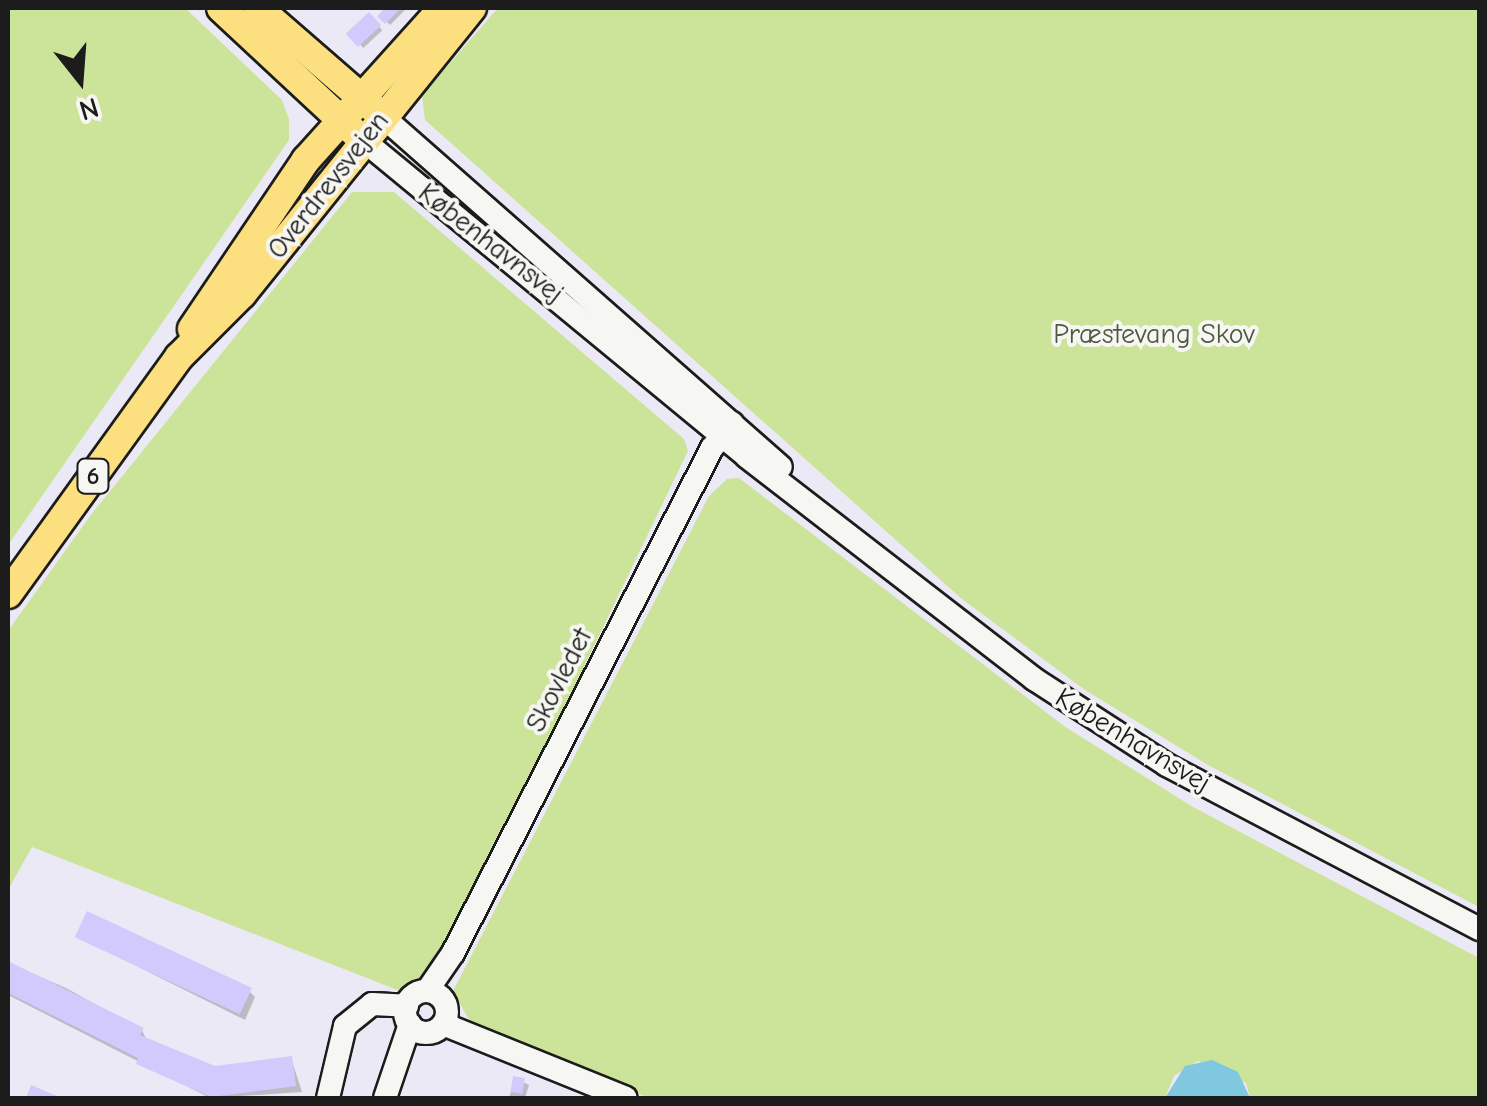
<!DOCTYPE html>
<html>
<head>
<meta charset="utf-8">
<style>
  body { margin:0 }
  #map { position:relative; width:1487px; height:1106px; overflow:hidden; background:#ebe9f5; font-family:"Comic Neue",sans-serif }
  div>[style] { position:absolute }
  .green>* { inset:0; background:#cce499 }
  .water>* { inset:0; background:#7fc8df }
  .shadow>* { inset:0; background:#0003; transform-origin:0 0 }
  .building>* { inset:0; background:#d2cafd; transform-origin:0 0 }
  .roads { filter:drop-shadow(2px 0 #1c1c1c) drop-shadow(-2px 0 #1c1c1c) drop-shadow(0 2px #1c1c1c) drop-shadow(0 -2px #1c1c1c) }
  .minor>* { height:22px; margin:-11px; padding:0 11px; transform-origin:11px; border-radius:11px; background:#f6f6f2 }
  .minor>.ring { margin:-11px; padding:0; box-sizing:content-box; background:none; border:22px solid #f6f6f2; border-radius:50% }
  .major>* { height:28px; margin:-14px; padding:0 14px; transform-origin:14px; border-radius:14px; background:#fce080 }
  span { translate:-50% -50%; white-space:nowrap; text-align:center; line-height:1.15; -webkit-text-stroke:8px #f6f6f2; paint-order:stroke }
  .shield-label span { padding:2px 8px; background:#f6f6f2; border:2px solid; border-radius:8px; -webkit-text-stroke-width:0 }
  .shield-label { font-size:25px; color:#1c1c1c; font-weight:700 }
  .street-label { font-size:28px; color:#1c1c1c }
  .park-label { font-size:28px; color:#515842 }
  .frame { position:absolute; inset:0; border:10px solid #1c1c1c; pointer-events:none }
  .north { position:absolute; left:30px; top:30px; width:100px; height:100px; -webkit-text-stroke:8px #f6f6f2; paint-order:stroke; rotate:163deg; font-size:28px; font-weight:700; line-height:40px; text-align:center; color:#1c1c1c }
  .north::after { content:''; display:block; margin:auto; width:35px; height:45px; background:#1c1c1c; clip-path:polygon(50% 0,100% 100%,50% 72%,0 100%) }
</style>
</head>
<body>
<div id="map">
  <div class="green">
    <i style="clip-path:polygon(8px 8px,185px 8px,282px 100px,289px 119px,289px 140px,8px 545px)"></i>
    <i style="clip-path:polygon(498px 8px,1479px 8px,1479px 907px,1208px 765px,1085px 690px,962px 599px,425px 120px,422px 95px)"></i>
    <i style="clip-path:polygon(352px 192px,394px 192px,684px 439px,688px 451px,445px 955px,424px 980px,400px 991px,32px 847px,8px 890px,8px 631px,90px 516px)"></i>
    <i style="clip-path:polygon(739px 478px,1064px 726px,1193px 807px,1479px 958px,1479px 1098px,1250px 1098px,1246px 1083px,1198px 1061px,1174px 1076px,1165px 1098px,649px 1098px,472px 1025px,453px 991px,709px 496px,727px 479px)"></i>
  </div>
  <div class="water">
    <i style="clip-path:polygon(1212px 1060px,1238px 1072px,1250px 1098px,1165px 1098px,1185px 1066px)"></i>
  </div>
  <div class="shadow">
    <i style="clip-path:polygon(389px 8px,407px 8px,390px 25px,381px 16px)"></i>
    <i style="left:368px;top:15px;width:21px;height:26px;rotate:47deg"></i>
    <i style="clip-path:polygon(78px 937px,249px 991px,255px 997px,245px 1020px)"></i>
    <i style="clip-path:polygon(8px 963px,66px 988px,142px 1030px,147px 1041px,214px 1069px,291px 1058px,302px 1092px,210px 1098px,8px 995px)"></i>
    <i style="clip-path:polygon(515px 1078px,529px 1085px,525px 1098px,509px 1098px)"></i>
  </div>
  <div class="building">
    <i style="clip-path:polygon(385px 8px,401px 8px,385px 24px,377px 16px)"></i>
    <i style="left:369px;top:12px;width:18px;height:32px;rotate:47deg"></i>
    <i style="left:87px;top:911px;width:182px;height:29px;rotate:25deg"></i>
    <i style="clip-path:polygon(8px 961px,144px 1028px,140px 1035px,215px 1066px,292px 1056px,296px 1086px,211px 1097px,136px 1064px,138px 1058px,8px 993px)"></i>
    <i style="left:513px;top:1076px;width:12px;height:16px;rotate:9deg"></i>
    <i style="clip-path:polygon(31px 1085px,62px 1098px,26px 1098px)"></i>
  </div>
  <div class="roads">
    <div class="minor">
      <i style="left:382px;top:116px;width:531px;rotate:41.34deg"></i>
      <i style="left:363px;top:140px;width:498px;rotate:39.5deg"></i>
      <i style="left:747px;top:457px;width:363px;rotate:37.7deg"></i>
      <i style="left:1034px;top:679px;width:158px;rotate:32.9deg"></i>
      <i style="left:1167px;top:765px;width:353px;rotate:27.7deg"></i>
      <i style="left:427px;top:991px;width:46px;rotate:-55.6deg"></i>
      <i style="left:453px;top:953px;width:568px;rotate:-62.85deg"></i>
      <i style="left:712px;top:448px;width:32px;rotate:-51deg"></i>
      <i class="ring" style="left:405px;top:991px;width:20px;height:20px"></i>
      <i style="left:443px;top:1024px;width:197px;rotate:22deg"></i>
      <i style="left:328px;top:1098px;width:74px;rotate:-76.7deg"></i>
      <i style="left:345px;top:1026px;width:35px;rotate:-39deg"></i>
      <i style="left:372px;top:1004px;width:35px;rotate:3deg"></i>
      <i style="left:385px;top:1098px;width:78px;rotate:-71.3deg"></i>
    </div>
    <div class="major">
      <i style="left:221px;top:8px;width:182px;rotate:43deg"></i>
      <i style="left:258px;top:8px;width:154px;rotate:41deg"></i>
      <i style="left:192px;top:329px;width:204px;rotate:-56deg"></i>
      <i style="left:306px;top:160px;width:205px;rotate:-48deg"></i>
      <i style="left:8px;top:594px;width:292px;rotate:-54.2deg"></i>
      <i style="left:179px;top:357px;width:89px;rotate:-45deg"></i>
      <i style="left:242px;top:294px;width:367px;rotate:-51.2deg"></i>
    </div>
  </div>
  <div class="shield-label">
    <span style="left:93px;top:476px">6</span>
  </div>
  <div class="street-label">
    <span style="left:328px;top:185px;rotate:-52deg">Overdrevsvejen</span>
    <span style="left:491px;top:243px;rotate:38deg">Københavnsvej</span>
    <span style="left:559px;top:680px;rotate:-63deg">Skovledet</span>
    <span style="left:1133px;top:740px;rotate:31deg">Københavnsvej</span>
  </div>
  <div class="park-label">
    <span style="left:1154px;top:334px">Præstevang Skov</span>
  </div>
  <div class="frame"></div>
  <div class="north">N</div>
</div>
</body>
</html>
